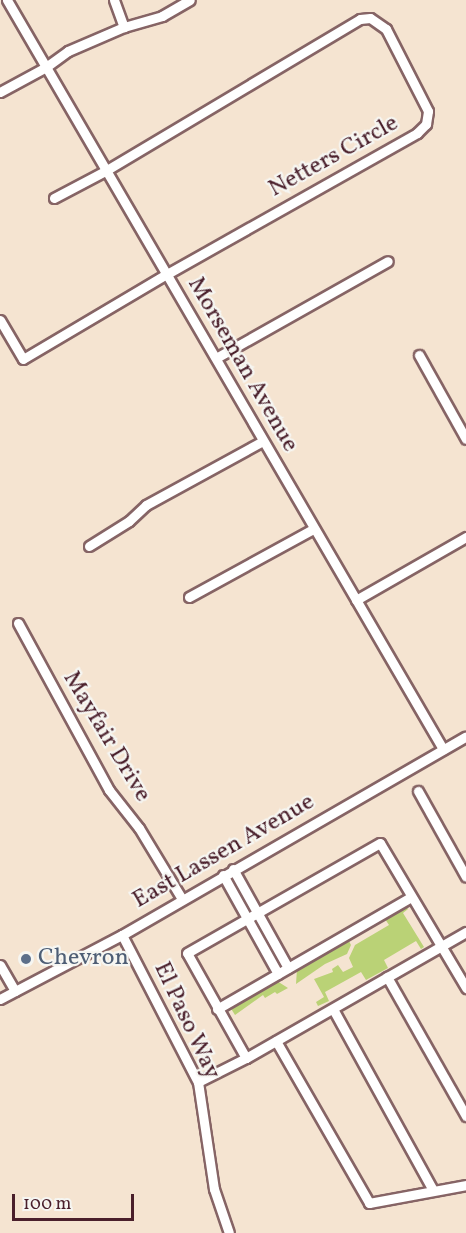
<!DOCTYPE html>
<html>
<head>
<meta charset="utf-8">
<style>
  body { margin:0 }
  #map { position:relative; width:466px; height:1233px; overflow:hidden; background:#f5e4d1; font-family:Vollkorn,serif }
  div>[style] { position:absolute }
  .green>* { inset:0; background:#bad276 }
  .roads { filter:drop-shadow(2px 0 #866465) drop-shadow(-2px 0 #866465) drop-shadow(0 2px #866465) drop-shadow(0 -2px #866465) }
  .minor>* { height:9px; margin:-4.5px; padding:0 4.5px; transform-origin:4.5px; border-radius:4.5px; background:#fff }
  .dots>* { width:16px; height:16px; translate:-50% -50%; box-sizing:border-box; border:3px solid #f6f6f2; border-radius:50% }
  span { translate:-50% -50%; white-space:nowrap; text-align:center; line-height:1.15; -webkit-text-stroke:4.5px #f6f6f2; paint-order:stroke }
  .street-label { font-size:24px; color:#4a1f2b }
  .service-label { font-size:24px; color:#4e5e75 }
  .left { translate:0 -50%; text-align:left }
  .scale { position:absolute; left:12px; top:1194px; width:122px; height:27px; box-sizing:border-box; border:3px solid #4a1f2b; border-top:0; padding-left:8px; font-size:18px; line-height:21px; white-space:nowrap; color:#4a1f2b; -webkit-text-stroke:4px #f6f6f2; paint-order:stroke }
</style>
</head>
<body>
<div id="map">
  <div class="green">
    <i style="clip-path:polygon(406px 906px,408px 909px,403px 913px,424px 947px,421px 949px,416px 941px,384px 960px,388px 968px,366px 980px,361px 972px,325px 992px,329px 1001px,318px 1006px,316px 1002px,324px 997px,314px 979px,333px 972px,332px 969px,338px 965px,343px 972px,353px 967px,349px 958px,355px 945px,389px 925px,385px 919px)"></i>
    <i style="clip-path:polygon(348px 939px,351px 945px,347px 954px,325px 964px,296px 984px,297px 969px)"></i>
    <i style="clip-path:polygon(277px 981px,288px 988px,277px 994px,275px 992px,265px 998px,263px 995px,235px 1015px,230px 1007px)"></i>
  </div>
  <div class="roads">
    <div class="minor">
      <i style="left:7px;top:0;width:867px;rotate:59.8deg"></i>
      <i style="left:114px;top:0;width:29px;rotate:70deg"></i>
      <i style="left:0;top:92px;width:52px;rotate:-28.5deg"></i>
      <i style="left:46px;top:67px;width:27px;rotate:-36deg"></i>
      <i style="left:68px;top:51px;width:61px;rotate:-23.2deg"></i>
      <i style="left:124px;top:27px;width:40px;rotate:-16deg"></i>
      <i style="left:162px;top:16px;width:32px;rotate:-30deg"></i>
      <i style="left:0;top:320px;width:45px;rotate:59.5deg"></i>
      <i style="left:23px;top:359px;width:167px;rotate:-30.6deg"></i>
      <i style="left:167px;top:274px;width:287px;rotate:-29.4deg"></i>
      <i style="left:417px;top:133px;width:13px;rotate:-45deg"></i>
      <i style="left:426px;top:124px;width:13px;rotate:-81deg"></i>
      <i style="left:428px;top:111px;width:92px;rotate:-117.1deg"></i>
      <i style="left:386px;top:29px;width:19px;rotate:-145deg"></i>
      <i style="left:370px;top:18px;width:10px;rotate:174deg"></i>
      <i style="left:360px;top:19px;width:295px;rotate:149.2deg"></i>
      <i style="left:107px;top:170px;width:60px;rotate:152.2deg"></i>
      <i style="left:419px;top:355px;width:96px;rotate:60.8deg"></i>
      <i style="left:216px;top:358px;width:197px;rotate:-29.4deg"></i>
      <i style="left:89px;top:546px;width:47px;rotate:-32deg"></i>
      <i style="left:129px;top:521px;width:23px;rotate:-43deg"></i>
      <i style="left:146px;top:505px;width:133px;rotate:-28.7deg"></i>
      <i style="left:189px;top:597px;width:141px;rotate:-28.7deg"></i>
      <i style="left:356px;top:600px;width:127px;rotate:-29.8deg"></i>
      <i style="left:18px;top:623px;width:190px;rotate:61.4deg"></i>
      <i style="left:109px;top:790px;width:48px;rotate:51.7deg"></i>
      <i style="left:139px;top:828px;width:83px;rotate:58.8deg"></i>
      <i style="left:418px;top:791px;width:98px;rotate:60.8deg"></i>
      <i style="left:233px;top:869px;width:113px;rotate:60.9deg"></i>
      <i style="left:223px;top:875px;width:113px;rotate:60.9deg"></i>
      <i style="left:122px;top:935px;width:165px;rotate:62.7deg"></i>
      <i style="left:198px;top:1082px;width:108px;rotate:81.5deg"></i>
      <i style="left:214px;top:1189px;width:46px;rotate:71.2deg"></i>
      <i style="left:0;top:965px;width:30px;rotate:60deg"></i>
      <i style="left:387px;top:977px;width:160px;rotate:60.4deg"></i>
      <i style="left:0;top:999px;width:138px;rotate:-27.7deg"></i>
      <i style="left:122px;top:935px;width:397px;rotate:-30deg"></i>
      <i style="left:217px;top:1009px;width:224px;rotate:-30deg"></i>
      <i style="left:333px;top:1009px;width:207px;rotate:61.1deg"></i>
      <i style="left:276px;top:1041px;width:187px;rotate:60.1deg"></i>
      <i style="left:369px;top:1203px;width:99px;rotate:-10.5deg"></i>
      <i style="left:246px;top:1058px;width:120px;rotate:-119.3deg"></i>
      <i style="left:187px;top:953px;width:222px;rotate:-29.7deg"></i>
      <i style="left:380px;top:843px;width:169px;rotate:59.3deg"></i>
      <i style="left:198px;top:1082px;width:54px;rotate:-26.6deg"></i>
      <i style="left:246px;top:1058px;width:254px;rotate:-29.8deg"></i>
    </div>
  </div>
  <div class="dots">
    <i style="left:26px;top:959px;background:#5c6f8a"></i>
  </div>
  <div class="street-label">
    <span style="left:334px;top:157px;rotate:-29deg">Netters Circle</span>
    <span style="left:242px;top:365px;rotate:60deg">Morseman Avenue</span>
    <span style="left:106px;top:737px;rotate:59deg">Mayfair Drive</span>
    <span style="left:224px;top:852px;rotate:-30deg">East Lassen Avenue</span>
    <span style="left:186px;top:1021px;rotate:65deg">El Paso Way</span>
  </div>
  <div class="service-label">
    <span class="left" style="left:38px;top:959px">Chevron</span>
  </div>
  <div class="scale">100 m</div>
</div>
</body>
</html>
